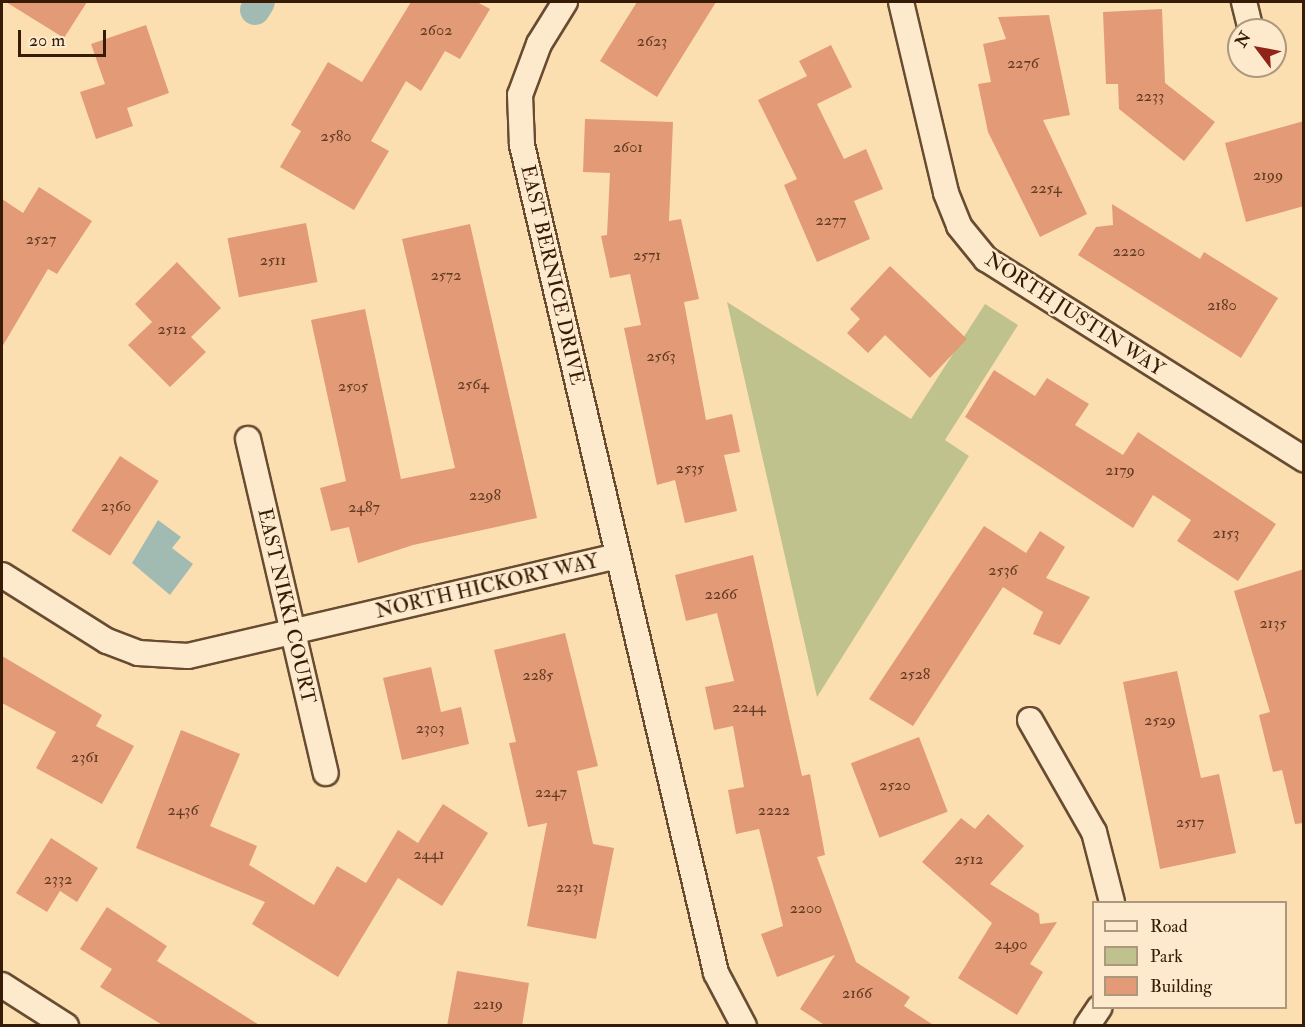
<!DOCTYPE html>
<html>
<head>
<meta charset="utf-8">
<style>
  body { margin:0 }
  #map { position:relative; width:1305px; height:1027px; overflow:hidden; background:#fcdfb1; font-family:"IM FELL Double Pica",serif }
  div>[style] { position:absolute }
  .green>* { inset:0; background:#bfc28c }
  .water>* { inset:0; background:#a1bbb3 }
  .canal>* { height:30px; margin:-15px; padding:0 15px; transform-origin:15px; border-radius:15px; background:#a1bbb3 }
  .building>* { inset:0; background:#e39a76; transform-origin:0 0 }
  .roads { filter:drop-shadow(2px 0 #684c32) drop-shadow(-2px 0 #684c32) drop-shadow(0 2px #684c32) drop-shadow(0 -2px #684c32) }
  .street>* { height:24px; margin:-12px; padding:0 12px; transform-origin:12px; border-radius:12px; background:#fdeacc }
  span { translate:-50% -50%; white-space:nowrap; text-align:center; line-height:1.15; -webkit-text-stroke:5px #fdeacc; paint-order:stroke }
  .number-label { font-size:16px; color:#613b23 }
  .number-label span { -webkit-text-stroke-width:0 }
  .street-label { font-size:20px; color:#361b07 }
  .frame { position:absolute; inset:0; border:3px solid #361b07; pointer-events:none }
  .legend { position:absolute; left:1092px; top:901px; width:195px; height:108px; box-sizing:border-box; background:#fdeacc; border:2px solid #ad977d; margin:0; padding:8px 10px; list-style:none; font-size:18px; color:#361b07 }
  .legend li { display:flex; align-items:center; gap:12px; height:30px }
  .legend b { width:30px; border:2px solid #ad977d }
  .north { position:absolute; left:1227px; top:18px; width:60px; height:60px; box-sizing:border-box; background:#fdeacc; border:2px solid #ad977d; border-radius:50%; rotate:302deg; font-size:16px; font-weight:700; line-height:24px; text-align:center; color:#361b07 }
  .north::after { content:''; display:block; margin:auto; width:21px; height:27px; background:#8f2418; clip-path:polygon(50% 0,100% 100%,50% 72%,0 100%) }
  .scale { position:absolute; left:18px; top:30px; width:88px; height:27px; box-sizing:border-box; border:3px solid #361b07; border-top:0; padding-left:8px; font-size:18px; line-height:21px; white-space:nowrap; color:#361b07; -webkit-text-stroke:4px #fdeacc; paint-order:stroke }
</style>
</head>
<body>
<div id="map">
  <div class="green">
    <i style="clip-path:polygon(727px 302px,911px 419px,985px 304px,1018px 325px,945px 440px,969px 456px,817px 697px)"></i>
  </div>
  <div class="water">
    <i style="clip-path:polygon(158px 520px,181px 537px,172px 548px,193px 564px,170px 595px,132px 563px)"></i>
  </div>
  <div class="canal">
    <i style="left:255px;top:10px;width:9px;rotate:-58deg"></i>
  </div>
  <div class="building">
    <i style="clip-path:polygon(6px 2px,87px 2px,64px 38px)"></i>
    <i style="clip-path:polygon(411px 2px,477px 2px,490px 9px,460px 59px,445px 51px,421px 91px,406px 81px,371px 141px,389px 151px,354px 210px,280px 167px,301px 131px,291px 125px,328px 62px,362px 82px)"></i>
    <i style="clip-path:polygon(637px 2px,716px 2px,657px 97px,600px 61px)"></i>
    <i style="clip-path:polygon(1162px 9px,1165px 83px,1215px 122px,1184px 161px,1119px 109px,1118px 84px,1106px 84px,1103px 12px)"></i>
    <i style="clip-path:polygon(1049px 15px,1070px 115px,1043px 120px,1087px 214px,1040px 237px,988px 132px,978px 84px,991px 82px,983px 44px,1006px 39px,998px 17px)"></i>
    <i style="clip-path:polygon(146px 25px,169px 93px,127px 108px,133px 126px,96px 139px,80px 92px,105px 84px,91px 44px)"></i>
    <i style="clip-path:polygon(831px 45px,852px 87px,817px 104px,844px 159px,866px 149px,883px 189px,854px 201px,870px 239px,817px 262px,784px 185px,797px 179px,758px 100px,807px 76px,799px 61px)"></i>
    <i style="clip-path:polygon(585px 119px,673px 122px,669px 221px,681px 219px,699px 299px,684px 302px,706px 420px,732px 414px,740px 452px,724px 455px,737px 511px,685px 523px,675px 480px,657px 485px,624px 328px,641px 325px,630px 274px,610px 278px,601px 236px,607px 235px,610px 173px,583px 172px)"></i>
    <i style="clip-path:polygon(1304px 121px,1304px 206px,1246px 222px,1225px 143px)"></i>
    <i style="clip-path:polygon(39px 187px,92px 221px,57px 274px,48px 269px,2px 347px,2px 199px,23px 213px)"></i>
    <i style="clip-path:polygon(1112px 204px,1200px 259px,1204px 252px,1278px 298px,1241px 358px,1078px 255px,1096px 227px,1113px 225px)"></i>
    <i style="left:306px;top:223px;width:60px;height:80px;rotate:79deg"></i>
    <i style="clip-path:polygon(470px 224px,537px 518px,413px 545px,358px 563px,349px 527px,331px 531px,320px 488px,346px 481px,311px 320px,365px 309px,401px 479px,455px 468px,402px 239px)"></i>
    <i style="clip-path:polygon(177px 262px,221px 308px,191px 337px,206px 352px,170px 387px,128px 345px,152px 322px,135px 304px)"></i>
    <i style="clip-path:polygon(890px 266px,967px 339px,930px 378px,885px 335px,868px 353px,847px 333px,860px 319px,850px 309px)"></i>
    <i style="clip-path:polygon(994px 370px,1035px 396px,1047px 378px,1089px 404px,1075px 425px,1123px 455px,1138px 432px,1276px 524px,1238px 581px,1177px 541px,1191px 520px,1153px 495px,1133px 528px,965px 417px)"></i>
    <i style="left:120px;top:456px;width:46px;height:89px;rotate:33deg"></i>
    <i style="clip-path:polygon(984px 526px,1026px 553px,1040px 531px,1065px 547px,1046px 578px,1090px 597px,1060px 645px,1033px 634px,1043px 612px,1003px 587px,913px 726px,869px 699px)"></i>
    <i style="clip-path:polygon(753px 555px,802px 776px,810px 774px,825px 855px,817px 857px,856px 962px,910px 997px,904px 1006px,935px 1026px,826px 1026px,800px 1009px,835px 955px,777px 977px,761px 934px,783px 926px,759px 829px,736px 834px,728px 790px,744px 787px,733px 726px,714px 730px,705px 687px,734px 681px,717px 613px,686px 621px,675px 575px)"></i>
    <i style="clip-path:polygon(1304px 569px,1304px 823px,1295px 824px,1282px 770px,1273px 772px,1259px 715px,1270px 712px,1234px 591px)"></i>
    <i style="clip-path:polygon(565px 633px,598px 766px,577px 771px,593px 844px,614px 848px,596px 939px,527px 926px,547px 823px,528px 827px,509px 743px,516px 742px,494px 650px)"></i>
    <i style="clip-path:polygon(2px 656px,102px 715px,96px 726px,134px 746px,102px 804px,36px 768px,56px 732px,2px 703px)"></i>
    <i style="clip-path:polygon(431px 667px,441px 712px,461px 707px,469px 744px,402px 760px,383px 678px)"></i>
    <i style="clip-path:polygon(1177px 671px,1201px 778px,1219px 774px,1236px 853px,1160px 869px,1123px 682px)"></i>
    <i style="clip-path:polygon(181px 730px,240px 754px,210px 826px,257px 846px,249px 865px,314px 905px,337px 866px,366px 883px,398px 830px,418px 843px,443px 804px,488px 833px,442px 906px,398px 878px,338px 977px,252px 924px,265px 902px,136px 848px)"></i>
    <i style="left:919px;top:737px;width:80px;height:73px;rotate:69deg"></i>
    <i style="clip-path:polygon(988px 814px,1024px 846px,990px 884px,1039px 914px,1040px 924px,1057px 922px,1030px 964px,1043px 972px,1017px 1015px,958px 978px,992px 923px,922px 862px,961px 818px,975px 829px)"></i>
    <i style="clip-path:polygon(51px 838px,98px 868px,77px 902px,60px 891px,47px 912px,16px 893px)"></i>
    <i style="clip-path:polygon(107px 907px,167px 946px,157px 961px,261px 1026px,164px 1026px,100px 987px,112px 969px,80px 949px)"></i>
    <i style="clip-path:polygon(457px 971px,529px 983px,522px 1026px,447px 1026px)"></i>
  </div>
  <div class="roads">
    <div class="street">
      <i style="left:565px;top:2px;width:49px;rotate:121.8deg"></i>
      <i style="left:539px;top:44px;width:54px;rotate:110.4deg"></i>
      <i style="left:520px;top:95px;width:50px;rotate:87.7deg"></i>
      <i style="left:522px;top:145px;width:850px;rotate:76.81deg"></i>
      <i style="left:716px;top:973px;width:60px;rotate:62.2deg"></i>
      <i style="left:901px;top:2px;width:196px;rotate:76.7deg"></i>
      <i style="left:946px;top:193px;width:35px;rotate:68deg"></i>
      <i style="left:959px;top:226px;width:43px;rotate:50.7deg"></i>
      <i style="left:986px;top:259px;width:376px;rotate:32.2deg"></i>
      <i style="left:1244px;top:2px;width:29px;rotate:76deg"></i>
      <i style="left:248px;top:439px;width:343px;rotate:76.9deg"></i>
      <i style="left:2px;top:575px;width:124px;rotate:32.2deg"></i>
      <i style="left:107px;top:641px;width:33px;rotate:21deg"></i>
      <i style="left:138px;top:653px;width:50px;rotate:3.4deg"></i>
      <i style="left:188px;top:656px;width:441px;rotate:-13.1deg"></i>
      <i style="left:1030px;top:720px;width:129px;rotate:60.3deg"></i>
      <i style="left:1094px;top:832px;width:72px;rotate:75.6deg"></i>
      <i style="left:2px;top:985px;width:76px;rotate:32.6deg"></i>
      <i style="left:1087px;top:1026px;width:22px;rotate:-56deg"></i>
    </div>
  </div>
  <div class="number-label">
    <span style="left:436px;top:30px">2602</span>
    <span style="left:652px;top:41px">2623</span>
    <span style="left:1023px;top:63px">2276</span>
    <span style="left:1150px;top:96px">2233</span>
    <span style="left:336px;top:136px">2580</span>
    <span style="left:628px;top:147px">2601</span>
    <span style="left:1268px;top:175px">2199</span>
    <span style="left:1046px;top:188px">2254</span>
    <span style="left:831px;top:220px">2277</span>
    <span style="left:41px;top:239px">2527</span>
    <span style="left:1129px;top:251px">2220</span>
    <span style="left:647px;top:255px">2571</span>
    <span style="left:273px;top:260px">2511</span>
    <span style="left:446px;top:275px">2572</span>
    <span style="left:1222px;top:305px">2180</span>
    <span style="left:172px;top:329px">2512</span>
    <span style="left:661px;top:356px">2563</span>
    <span style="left:473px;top:384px">2564</span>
    <span style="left:353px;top:386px">2505</span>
    <span style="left:690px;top:468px">2535</span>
    <span style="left:1120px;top:470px">2179</span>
    <span style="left:485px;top:495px">2298</span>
    <span style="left:116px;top:506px">2360</span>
    <span style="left:364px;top:507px">2487</span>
    <span style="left:1226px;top:533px">2153</span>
    <span style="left:1003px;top:570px">2536</span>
    <span style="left:721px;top:594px">2266</span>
    <span style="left:1273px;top:623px">2135</span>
    <span style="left:915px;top:674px">2528</span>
    <span style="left:538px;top:675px">2285</span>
    <span style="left:749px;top:707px">2244</span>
    <span style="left:1160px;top:720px">2529</span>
    <span style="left:430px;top:728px">2303</span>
    <span style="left:85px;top:757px">2361</span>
    <span style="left:895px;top:785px">2520</span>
    <span style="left:551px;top:792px">2247</span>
    <span style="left:183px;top:810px">2436</span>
    <span style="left:774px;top:810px">2222</span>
    <span style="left:1190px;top:822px">2517</span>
    <span style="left:429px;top:854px">2441</span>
    <span style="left:969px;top:859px">2512</span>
    <span style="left:58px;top:879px">2332</span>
    <span style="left:570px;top:887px">2231</span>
    <span style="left:806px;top:908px">2200</span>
    <span style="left:1011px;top:944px">2490</span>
    <span style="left:857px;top:993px">2166</span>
    <span style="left:488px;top:1004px">2219</span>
  </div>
  <div class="street-label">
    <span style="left:553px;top:275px;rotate:77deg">EAST BERNICE DRIVE</span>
    <span style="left:1075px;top:314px;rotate:33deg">NORTH JUSTIN WAY</span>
    <span style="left:487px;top:586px;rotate:-13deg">NORTH HICKORY WAY</span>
    <span style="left:287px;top:606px;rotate:77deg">EAST NIKKI COURT</span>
  </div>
  <div class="frame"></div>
  <ul class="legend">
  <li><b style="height:8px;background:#fdeacc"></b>Road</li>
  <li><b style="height:16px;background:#bfc28c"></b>Park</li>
  <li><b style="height:16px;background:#e39a76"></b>Building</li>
  </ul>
  <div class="north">N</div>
  <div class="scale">20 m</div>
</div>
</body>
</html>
